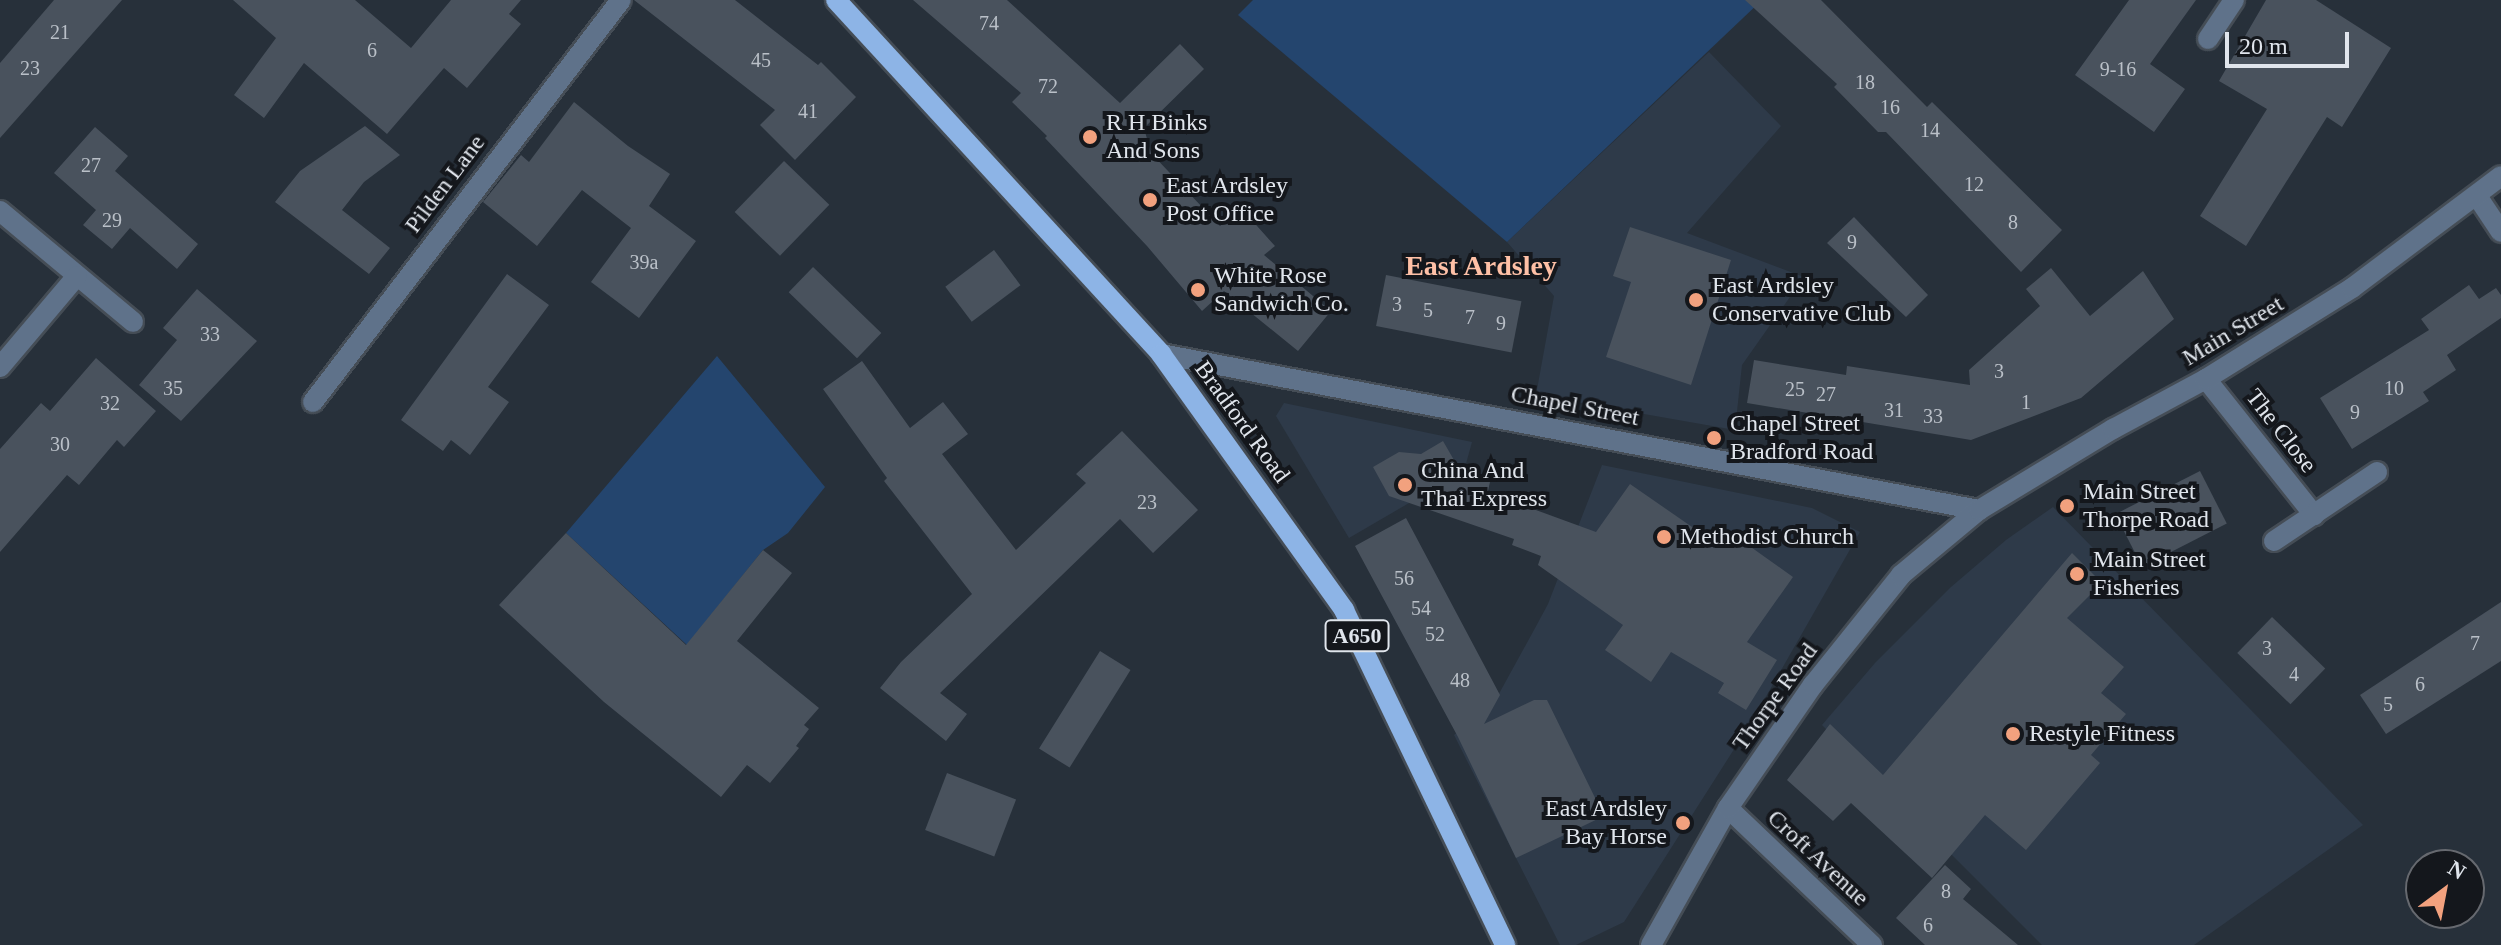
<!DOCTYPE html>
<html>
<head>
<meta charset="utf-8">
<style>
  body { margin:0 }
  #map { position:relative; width:2501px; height:945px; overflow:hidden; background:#27303a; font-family:"Times New Roman",serif }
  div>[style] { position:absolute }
  .built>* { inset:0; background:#2e3a49 }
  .green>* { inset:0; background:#24456e }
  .building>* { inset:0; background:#49525d; transform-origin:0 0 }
  .roads { filter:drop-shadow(2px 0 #454d56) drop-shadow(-2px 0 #454d56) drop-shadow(0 2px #454d56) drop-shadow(0 -2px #454d56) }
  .minor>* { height:20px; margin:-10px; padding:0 10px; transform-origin:10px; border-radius:10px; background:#5f728a }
  .major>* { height:20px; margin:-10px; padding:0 10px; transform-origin:10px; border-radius:10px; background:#8db4e6 }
  .dots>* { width:22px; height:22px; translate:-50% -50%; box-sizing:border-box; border:4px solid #14171c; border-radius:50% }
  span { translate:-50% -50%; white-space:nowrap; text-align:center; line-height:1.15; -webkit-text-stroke:8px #14171c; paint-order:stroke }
  .number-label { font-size:20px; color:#bac0c8 }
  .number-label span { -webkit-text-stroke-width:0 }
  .shield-label span { padding:2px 6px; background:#14171c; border:2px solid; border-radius:6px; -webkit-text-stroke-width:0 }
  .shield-label { font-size:22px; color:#e0e5ec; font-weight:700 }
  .poi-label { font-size:24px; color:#e0e5ec }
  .left { translate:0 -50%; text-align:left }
  .right { translate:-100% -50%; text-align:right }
  .street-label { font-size:24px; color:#e0e5ec }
  .quarter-label { font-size:28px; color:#fec0a6; font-weight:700 }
  .north { position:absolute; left:2405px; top:849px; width:80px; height:80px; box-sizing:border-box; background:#14171c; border:2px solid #66696f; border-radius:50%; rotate:32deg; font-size:22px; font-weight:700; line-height:32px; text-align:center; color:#e0e5ec }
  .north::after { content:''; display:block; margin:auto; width:28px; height:36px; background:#f2a17e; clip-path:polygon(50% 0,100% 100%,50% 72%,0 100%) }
  .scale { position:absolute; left:2225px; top:32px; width:124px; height:36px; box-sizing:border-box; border:4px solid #e0e5ec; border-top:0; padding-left:10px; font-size:24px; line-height:28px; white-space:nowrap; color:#e0e5ec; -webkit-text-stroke:6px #14171c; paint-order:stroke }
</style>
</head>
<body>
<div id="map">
  <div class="built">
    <i style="clip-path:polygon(1709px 52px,1781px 126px,1687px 233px,1804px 277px,1742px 365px,1735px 430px,1536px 395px,1554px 296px,1507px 242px)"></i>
    <i style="clip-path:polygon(1284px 403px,1472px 442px,1464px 471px,1349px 538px,1276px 416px)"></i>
    <i style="clip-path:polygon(1602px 465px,1812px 508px,1860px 532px,1752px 721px,1624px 922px,1576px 945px,1560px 945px,1454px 735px,1495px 701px,1534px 630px,1548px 604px)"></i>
    <i style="clip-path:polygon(2053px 507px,2363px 825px,2194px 945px,2042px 945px,1822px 725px,1875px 663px,1951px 587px,2006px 540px)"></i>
  </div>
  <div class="green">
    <i style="clip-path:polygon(1253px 0,1762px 0,1507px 242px,1238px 15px)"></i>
    <i style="clip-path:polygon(717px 356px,825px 487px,788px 533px,763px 550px,687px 645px,566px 533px)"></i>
  </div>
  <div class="building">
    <i style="clip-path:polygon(54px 0,122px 0,0 138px,0 63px)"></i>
    <i style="clip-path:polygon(233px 0,355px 0,411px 48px,451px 0,521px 0,509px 14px,521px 24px,467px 88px,444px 68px,387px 134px,304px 63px,264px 118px,234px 95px,276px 38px)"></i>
    <i style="clip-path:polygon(634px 0,735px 0,818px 65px,821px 62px,856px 97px,795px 160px,760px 125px,775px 110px)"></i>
    <i style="clip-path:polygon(913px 0,1007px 0,1120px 103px,1180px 44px,1204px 69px,1144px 128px,1151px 153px,1220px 226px,1241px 208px,1275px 246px,1264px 255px,1331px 311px,1298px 351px,1224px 291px,1202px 311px,1147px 246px,1045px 138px,1047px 136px,1012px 102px,1021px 93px)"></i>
    <i style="clip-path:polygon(1745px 0,1821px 0,1927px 107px,1932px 102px,2062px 230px,2021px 272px,1886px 132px,1878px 132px,1834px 87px,1837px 84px)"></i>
    <i style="clip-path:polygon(2129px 0,2196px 0,2150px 64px,2185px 89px,2154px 132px,2075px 75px)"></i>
    <i style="clip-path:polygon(2266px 0,2316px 0,2391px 48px,2342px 127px,2327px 117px,2246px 246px,2200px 216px,2267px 109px,2219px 81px)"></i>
    <i style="clip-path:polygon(574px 102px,628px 146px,670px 174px,649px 206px,696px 241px,639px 318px,591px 282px,631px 228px,582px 190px,537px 246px,483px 202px,521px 155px,529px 162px)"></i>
    <i style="clip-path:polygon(365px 126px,400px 155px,364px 182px,342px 210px,390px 248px,369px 274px,275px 202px,300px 171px)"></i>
    <i style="clip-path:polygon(95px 127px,128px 156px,115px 171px,198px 244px,177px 269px,130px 228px,112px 249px,83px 225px,96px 210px,54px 173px)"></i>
    <i style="left:784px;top:161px;width:63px;height:71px;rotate:44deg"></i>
    <i style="clip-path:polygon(1854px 217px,1928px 295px,1906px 317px,1827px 243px)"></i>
    <i style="clip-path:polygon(1630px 227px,1731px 260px,1691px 385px,1606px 357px,1631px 282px,1613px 276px)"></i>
    <i style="left:994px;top:250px;width:44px;height:61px;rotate:53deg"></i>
    <i style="left:813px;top:267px;width:95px;height:35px;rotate:44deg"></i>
    <i style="clip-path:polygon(2051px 268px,2090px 316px,2143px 271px,2174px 319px,2081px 398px,1971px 440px,1747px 403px,1754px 360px,1846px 375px,1847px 366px,1970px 385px,1969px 370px,2040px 306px,2026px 289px)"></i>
    <i style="clip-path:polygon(507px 274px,549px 305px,488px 387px,509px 402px,470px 455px,451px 440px,443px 451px,401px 420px)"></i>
    <i style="left:1386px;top:275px;width:138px;height:52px;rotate:11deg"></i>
    <i style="clip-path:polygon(2469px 285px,2479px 299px,2496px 288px,2501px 295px,2501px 318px,2447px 355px,2456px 370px,2423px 392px,2429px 401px,2352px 449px,2320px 398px,2429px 330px,2421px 319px)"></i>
    <i style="clip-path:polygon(197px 289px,257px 341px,181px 421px,139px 385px,177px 340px,163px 328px)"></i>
    <i style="clip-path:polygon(96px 358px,156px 411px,124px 447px,117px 440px,79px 485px,67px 475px,0 552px,0 449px,41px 403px,50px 411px)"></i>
    <i style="clip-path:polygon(862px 361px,910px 428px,943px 402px,968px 434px,942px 454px,1016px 550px,1086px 483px,1076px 474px,1122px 431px,1198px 510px,1153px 553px,1120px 519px,940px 693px,967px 714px,946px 741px,880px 688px,901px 662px,972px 594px,884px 481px,887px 478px,823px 389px)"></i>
    <i style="clip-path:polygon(1443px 441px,1462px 474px,1490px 482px,1488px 491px,1514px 502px,1596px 532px,1630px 484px,1695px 529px,1734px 535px,1793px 577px,1747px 642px,1777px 660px,1746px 710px,1718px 693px,1724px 683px,1671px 652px,1651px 682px,1605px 650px,1623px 625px,1538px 565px,1541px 556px,1512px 545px,1514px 539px,1389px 496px,1373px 467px,1399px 452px,1421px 454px)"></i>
    <i style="left:2200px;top:471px;width:59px;height:95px;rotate:63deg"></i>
    <i style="clip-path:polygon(1406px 518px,1500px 695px,1484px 724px,1534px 700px,1547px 700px,1604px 816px,1516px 858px,1458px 737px,1355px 546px)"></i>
    <i style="clip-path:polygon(566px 533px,686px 645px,763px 550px,792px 573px,737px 641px,819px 708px,804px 725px,809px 729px,796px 746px,799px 748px,770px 783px,747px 765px,721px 797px,604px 702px,499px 605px)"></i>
    <i style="clip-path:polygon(2072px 553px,2102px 583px,2067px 618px,2124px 667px,2101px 693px,2126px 714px,2091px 755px,2100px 763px,2026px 850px,1985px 815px,1932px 878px,1851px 803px,1833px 821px,1787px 780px,1830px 724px,1883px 775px)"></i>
    <i style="clip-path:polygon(2501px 602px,2501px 661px,2386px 734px,2360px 695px)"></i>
    <i style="left:2272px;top:617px;width:74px;height:50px;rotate:44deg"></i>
    <i style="left:1100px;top:651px;width:36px;height:115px;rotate:32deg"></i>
    <i style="left:947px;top:773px;width:74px;height:61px;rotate:21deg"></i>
    <i style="clip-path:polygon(1945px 865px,1971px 889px,1963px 899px,2018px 945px,1925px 945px,1896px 918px)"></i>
  </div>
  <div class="roads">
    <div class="minor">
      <i style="left:2208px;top:39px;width:47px;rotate:-56.3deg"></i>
      <i style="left:2477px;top:196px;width:43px;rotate:56.3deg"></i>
      <i style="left:0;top:211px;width:173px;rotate:39.8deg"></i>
      <i style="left:1161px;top:354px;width:833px;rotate:10.8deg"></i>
      <i style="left:0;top:367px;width:119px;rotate:-49.8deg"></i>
      <i style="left:2206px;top:379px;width:174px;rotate:51.5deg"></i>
      <i style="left:313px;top:402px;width:506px;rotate:-52.54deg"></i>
      <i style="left:2274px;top:541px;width:124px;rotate:-33.8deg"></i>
      <i style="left:1728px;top:808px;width:199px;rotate:43.6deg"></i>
      <i style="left:1651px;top:945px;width:157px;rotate:-60.7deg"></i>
      <i style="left:1728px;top:808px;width:150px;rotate:-55.4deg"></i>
      <i style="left:1813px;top:685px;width:141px;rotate:-51.3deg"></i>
      <i style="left:1901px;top:575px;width:102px;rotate:-39.8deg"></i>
      <i style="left:1979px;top:510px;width:157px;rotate:-31.2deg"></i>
      <i style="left:2113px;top:429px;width:106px;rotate:-28.3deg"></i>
      <i style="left:2206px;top:379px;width:172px;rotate:-31.9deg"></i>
      <i style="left:2352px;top:288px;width:186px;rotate:-36.9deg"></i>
    </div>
    <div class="major">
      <i style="left:836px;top:0;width:481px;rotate:47.4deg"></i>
      <i style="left:1161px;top:354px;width:315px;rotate:54.4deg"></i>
      <i style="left:1344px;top:610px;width:372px;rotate:64.3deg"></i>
    </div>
  </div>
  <div class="dots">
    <i style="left:1090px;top:137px;background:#f2a17e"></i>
    <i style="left:1150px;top:200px;background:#f2a17e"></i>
    <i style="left:1198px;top:290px;background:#f2a17e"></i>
    <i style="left:1696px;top:300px;background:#f2a17e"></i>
    <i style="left:1714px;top:438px;background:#f2a17e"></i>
    <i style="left:1405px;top:485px;background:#f2a17e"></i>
    <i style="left:2067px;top:506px;background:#f2a17e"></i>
    <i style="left:1664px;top:537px;background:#f2a17e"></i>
    <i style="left:2077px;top:574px;background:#f2a17e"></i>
    <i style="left:2013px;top:734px;background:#f2a17e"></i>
    <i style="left:1683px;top:823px;background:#f2a17e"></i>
  </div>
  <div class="number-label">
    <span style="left:989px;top:23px">74</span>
    <span style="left:60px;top:32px">21</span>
    <span style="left:372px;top:50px">6</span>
    <span style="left:761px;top:60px">45</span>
    <span style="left:30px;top:68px">23</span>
    <span style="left:2118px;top:69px">9-16</span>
    <span style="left:1865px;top:82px">18</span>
    <span style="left:1048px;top:86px">72</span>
    <span style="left:1890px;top:107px">16</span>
    <span style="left:808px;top:111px">41</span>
    <span style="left:1930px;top:130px">14</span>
    <span style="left:91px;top:165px">27</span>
    <span style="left:1974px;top:184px">12</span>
    <span style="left:112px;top:220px">29</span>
    <span style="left:2013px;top:222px">8</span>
    <span style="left:1852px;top:242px">9</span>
    <span style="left:644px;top:262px">39a</span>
    <span style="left:1397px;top:304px">3</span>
    <span style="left:1428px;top:310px">5</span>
    <span style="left:1470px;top:317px">7</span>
    <span style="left:1501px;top:323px">9</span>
    <span style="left:210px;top:334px">33</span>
    <span style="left:1999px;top:371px">3</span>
    <span style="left:173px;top:388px">35</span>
    <span style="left:2394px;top:388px">10</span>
    <span style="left:1795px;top:389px">25</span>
    <span style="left:1826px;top:394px">27</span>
    <span style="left:2026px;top:402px">1</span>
    <span style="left:110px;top:403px">32</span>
    <span style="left:1894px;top:410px">31</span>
    <span style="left:2355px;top:412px">9</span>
    <span style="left:1933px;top:416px">33</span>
    <span style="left:60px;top:444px">30</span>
    <span style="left:1147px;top:502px">23</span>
    <span style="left:1404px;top:578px">56</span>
    <span style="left:1421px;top:608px">54</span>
    <span style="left:1435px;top:634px">52</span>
    <span style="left:2475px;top:643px">7</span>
    <span style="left:2267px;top:648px">3</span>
    <span style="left:2294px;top:674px">4</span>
    <span style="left:1460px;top:680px">48</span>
    <span style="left:2420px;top:684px">6</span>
    <span style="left:2388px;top:704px">5</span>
    <span style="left:1946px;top:891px">8</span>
    <span style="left:1928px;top:925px">6</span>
  </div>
  <div class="shield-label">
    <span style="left:1357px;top:636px">A650</span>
  </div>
  <div class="poi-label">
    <span class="left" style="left:1106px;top:137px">R H Binks<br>And Sons</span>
    <span class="left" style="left:1166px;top:200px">East Ardsley<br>Post Office</span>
    <span class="left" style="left:1214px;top:290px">White Rose<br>Sandwich Co.</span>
    <span class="left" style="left:1712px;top:300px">East Ardsley<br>Conservative Club</span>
    <span class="left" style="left:1730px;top:438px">Chapel Street<br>Bradford Road</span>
    <span class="left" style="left:1421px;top:485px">China And<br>Thai Express</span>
    <span class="left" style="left:2083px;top:506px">Main Street<br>Thorpe Road</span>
    <span class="left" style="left:1680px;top:537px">Methodist Church</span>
    <span class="left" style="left:2093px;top:574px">Main Street<br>Fisheries</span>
    <span class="left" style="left:2029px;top:734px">Restyle Fitness</span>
    <span class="right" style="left:1667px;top:823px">East Ardsley<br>Bay Horse</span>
  </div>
  <div class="street-label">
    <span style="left:445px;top:184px;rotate:-53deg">Pilden Lane</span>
    <span style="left:2233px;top:331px;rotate:-31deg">Main Street</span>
    <span style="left:1575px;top:406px;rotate:11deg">Chapel Street</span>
    <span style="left:1242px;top:422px;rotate:54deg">Bradford Road</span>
    <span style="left:2281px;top:431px;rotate:52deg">The Close</span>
    <span style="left:1775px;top:697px;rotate:-54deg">Thorpe Road</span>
    <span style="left:1818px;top:858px;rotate:43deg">Croft Avenue</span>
  </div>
  <div class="quarter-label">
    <span style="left:1481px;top:266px">East Ardsley</span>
  </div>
  <div class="north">N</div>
  <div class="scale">20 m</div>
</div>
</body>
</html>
